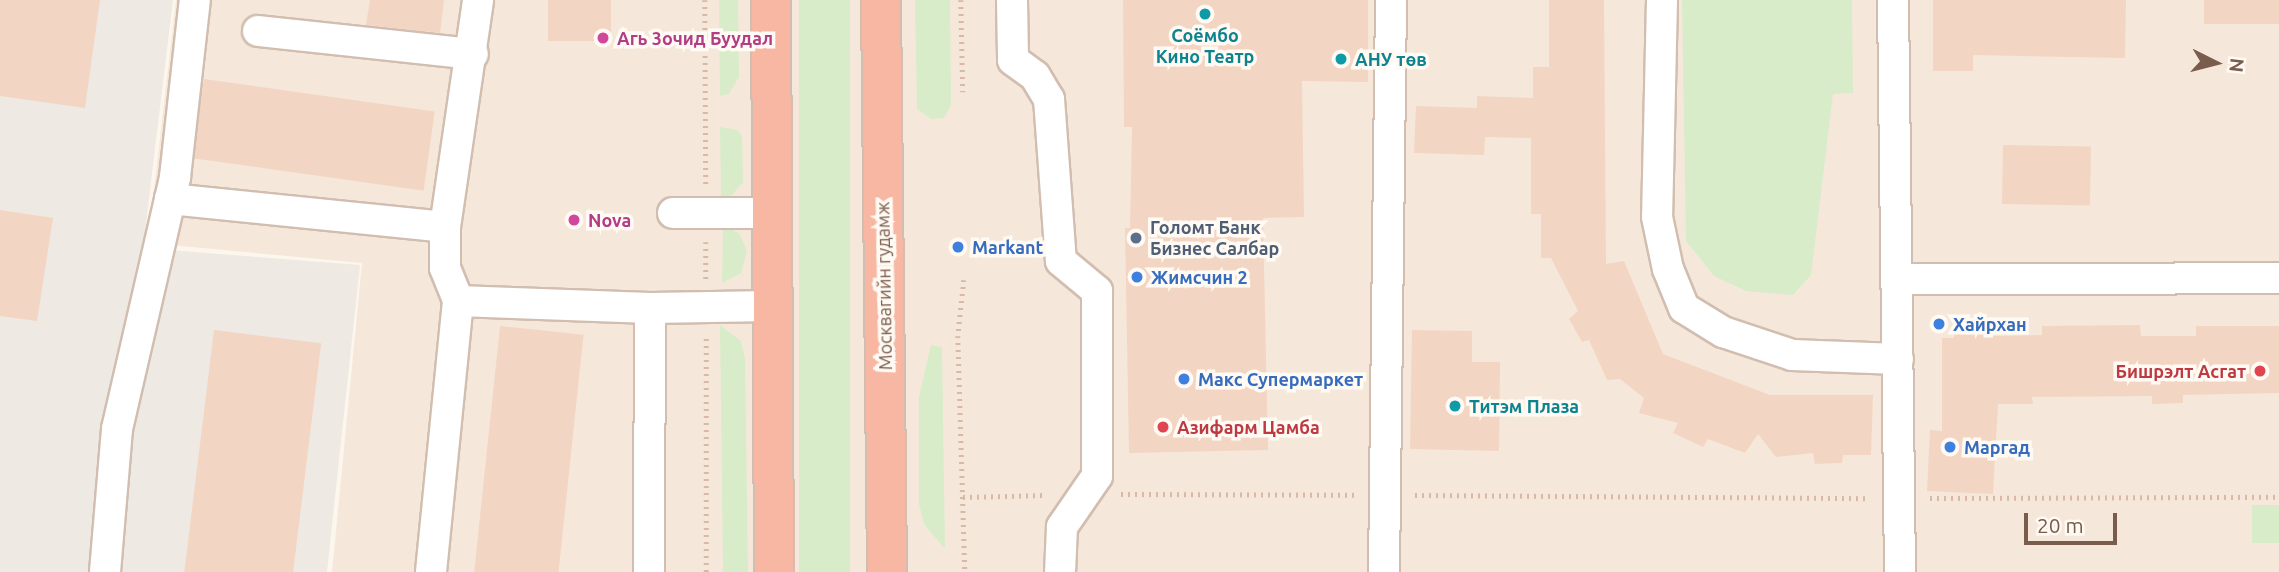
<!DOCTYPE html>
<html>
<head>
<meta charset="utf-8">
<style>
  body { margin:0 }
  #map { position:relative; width:2279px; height:572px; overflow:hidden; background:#fdf6ec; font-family:Ubuntu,sans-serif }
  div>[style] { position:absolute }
  .residential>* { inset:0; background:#f5e8da }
  .industrial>* { inset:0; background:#efe9e4 }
  .green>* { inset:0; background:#d8ecc9; transform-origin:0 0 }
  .building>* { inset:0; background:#f3d5c3; transform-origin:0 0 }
  .path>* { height:4.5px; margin-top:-2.25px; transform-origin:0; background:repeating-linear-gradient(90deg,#d9b8a5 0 2px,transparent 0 7px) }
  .roads { filter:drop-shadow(2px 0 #d1beb0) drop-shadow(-2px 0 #d1beb0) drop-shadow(0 2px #d1beb0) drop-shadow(0 -2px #d1beb0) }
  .minor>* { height:30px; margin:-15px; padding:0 15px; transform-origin:15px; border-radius:15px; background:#fff }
  .highway>* { height:38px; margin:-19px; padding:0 19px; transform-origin:19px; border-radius:19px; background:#f7b7a3 }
  .dots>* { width:19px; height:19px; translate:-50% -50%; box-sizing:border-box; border:4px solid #fffaf3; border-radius:50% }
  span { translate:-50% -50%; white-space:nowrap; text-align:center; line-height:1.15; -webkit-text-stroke:7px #fffaf3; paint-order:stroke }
  .culture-label { font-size:18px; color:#0d838f; font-weight:700 }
  .left { translate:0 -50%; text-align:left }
  .hotel-label { font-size:18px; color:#b23c85; font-weight:700 }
  .service-label { font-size:18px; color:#4e5e75; font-weight:700 }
  .shop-label { font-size:18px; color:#366cbe; font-weight:700 }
  .street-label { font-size:18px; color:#7a5c4d }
  .health-label { font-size:18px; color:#be3a42; font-weight:700 }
  .right { translate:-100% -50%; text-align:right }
  .north { position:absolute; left:2181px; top:28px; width:70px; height:70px; -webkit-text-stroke:5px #fffaf3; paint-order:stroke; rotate:96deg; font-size:19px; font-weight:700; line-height:28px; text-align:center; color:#7a5c4d }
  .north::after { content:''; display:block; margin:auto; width:24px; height:32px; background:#7a5c4d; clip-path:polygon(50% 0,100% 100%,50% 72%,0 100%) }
  .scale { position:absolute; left:2024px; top:513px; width:93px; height:32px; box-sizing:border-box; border:4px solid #7a5c4d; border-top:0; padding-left:9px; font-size:21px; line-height:24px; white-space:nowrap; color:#7a5c4d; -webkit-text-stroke:5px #fffaf3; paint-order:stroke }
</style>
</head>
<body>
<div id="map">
  <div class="residential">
    <i style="clip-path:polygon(176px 0,2279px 0,2279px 572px,332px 572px,362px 263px,148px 243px)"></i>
  </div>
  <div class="industrial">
    <i style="clip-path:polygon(0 0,173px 0,143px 248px,360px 265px,327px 572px,0 572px)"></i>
  </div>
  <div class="green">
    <i style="clip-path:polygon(719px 0,738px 0,739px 77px,729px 94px,720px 96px)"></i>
    <i style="left:799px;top:0;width:51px;height:572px"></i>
    <i style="clip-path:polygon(915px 0,950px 0,951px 105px,944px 118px,931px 119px,917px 109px)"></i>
    <i style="clip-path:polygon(1682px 0,1852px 0,1853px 93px,1833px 94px,1811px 275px,1793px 295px,1746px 291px,1714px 276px,1686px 241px)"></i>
    <i style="clip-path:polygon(720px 127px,738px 130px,742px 137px,743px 182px,731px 196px,721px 198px)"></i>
    <i style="clip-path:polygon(723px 226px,739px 233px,747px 251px,741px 273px,722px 283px)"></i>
    <i style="clip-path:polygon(720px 325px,741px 341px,745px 358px,748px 572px,723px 572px)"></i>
    <i style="clip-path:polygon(931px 345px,942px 347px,945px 549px,924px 524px,919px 504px,919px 397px)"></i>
    <i style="left:2252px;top:505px;width:27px;height:38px"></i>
  </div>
  <div class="building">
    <i style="clip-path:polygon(0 0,100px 0,85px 108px,0 96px)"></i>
    <i style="clip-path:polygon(370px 0,444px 0,440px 33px,366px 25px)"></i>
    <i style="left:548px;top:0;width:63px;height:41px"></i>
    <i style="clip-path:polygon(1123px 0,1368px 0,1368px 82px,1302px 81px,1304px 217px,1263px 218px,1268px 450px,1129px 453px,1125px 228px,1130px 228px,1132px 127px,1124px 127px)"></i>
    <i style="clip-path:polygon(1549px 0,1604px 0,1606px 264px,1624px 261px,1663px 354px,1770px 395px,1873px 395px,1871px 455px,1843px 455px,1842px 463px,1815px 464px,1813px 453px,1776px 457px,1758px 434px,1745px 453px,1708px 439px,1703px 447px,1673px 433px,1678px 423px,1639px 413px,1644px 398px,1620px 379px,1607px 380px,1589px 340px,1582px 342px,1569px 319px,1578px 311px,1551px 258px,1541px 258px,1541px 214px,1531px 214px,1531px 138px,1485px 137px,1484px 155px,1414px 153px,1416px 106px,1477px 108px,1477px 96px,1533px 98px,1533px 67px,1549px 67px)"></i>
    <i style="clip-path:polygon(1933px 0,2126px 0,2125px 58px,1973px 55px,1973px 71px,1933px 71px)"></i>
    <i style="left:2204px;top:0;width:75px;height:24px"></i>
    <i style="left:204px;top:79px;width:233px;height:80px;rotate:8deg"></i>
    <i style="left:2003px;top:145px;width:88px;height:59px;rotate:1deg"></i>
    <i style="clip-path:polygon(0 210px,53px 218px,37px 321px,0 316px)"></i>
    <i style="clip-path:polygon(2140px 325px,2141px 336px,2196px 336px,2196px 326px,2279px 326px,2279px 393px,2183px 395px,2183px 403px,2152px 404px,2152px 396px,2032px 397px,2033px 404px,1998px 404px,1993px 494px,1927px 491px,1930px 430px,1942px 431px,1942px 338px,1954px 338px,1954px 327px,1990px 327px,1990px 336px,2042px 335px,2042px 326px)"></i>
    <i style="left:500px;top:326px;width:84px;height:247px;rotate:6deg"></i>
    <i style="left:214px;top:330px;width:108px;height:244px;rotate:7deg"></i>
    <i style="clip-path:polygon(1412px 330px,1472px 331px,1472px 362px,1500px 362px,1499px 451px,1410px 449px)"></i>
  </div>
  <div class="path">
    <i style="left:705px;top:0;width:185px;rotate:89.7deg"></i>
    <i style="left:961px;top:0;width:92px;rotate:88.8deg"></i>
    <i style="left:706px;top:242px;width:37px;rotate:90deg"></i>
    <i style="left:964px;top:280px;width:56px;rotate:96.1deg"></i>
    <i style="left:958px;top:336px;width:236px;rotate:88.3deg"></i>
    <i style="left:1121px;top:494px;width:233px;rotate:0.2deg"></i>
    <i style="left:1415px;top:495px;width:454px;rotate:0.4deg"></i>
    <i style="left:963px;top:497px;width:83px;rotate:-1.4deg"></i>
    <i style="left:1930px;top:498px;width:349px;rotate:-0.2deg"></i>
    <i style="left:706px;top:572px;width:235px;rotate:-90deg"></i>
  </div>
  <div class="roads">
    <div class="minor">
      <i style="left:1012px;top:0;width:60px;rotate:89deg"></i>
      <i style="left:1013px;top:60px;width:27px;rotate:36deg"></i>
      <i style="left:1035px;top:76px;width:27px;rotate:59deg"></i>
      <i style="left:1049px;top:99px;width:162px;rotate:85.8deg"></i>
      <i style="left:1061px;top:261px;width:47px;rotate:39.8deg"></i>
      <i style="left:1097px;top:291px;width:185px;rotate:90deg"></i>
      <i style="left:1097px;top:476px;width:62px;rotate:124.5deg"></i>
      <i style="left:1062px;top:527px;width:45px;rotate:92.5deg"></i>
      <i style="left:1662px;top:0;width:217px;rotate:91.3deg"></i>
      <i style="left:1657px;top:217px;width:53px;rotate:78.1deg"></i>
      <i style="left:1668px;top:269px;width:42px;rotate:67.7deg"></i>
      <i style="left:1684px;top:308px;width:46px;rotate:31.6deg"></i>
      <i style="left:1723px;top:332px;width:73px;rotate:18.4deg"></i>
      <i style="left:1792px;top:355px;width:106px;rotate:2.2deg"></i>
      <i style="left:1893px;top:0;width:572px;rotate:89.3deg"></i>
      <i style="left:258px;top:31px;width:216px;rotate:6.1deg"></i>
      <i style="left:170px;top:199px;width:276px;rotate:5.8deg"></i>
      <i style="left:445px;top:227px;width:41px;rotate:90deg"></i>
      <i style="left:445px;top:268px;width:35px;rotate:68deg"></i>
      <i style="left:458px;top:301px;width:272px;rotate:95.7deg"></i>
      <i style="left:673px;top:213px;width:99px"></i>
      <i style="left:445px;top:227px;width:229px;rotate:-81.7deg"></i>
      <i style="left:1896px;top:279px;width:383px;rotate:-0.1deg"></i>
      <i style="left:458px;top:301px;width:192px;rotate:2.1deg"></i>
      <i style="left:650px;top:308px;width:122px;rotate:-0.9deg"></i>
      <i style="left:105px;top:572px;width:144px;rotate:-85.2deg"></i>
      <i style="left:117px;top:429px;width:259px;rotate:-77deg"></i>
      <i style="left:175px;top:177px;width:178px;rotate:-83.6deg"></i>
      <i style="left:649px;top:572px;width:264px;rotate:-89.8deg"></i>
      <i style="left:1384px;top:572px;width:572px;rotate:-89.3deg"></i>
    </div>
    <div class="highway">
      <i style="left:771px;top:0;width:572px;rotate:89.7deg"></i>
      <i style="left:881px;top:0;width:572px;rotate:89.4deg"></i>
    </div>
  </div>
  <div class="dots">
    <i style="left:1205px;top:14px;background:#0f9aa8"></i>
    <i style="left:603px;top:38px;background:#d1479c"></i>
    <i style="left:1341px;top:59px;background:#0f9aa8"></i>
    <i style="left:574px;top:220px;background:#d1479c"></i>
    <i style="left:1136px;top:238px;background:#5c6f8a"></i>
    <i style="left:958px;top:247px;background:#3f7fe0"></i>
    <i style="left:1137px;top:277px;background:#3f7fe0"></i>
    <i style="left:1939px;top:324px;background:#3f7fe0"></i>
    <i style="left:2260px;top:371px;background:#e0444e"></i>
    <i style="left:1184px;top:379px;background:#3f7fe0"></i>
    <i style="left:1455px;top:406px;background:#0f9aa8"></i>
    <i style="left:1163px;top:427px;background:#e0444e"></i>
    <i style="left:1950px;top:447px;background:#3f7fe0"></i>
  </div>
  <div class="culture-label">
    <span style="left:1205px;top:46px">Соёмбо<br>Кино Театр</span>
    <span class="left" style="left:1355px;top:59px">АНУ төв</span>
    <span class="left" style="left:1469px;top:406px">Титэм Плаза</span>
  </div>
  <div class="hotel-label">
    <span class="left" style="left:617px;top:38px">Агь 3очид Буудал</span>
    <span class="left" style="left:588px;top:220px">Nova</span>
  </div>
  <div class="service-label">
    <span class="left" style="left:1150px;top:238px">Голомт Банк<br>Бизнес Салбар</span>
  </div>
  <div class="shop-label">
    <span class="left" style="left:972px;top:247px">Markant</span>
    <span class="left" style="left:1151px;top:277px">Жимсчин 2</span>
    <span class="left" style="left:1953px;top:324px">Хайрхан</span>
    <span class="left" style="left:1198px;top:379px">Макс Супермаркет</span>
    <span class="left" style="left:1964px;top:447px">Маргад</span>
  </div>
  <div class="street-label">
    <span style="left:884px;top:286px;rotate:-91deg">Москвагийн гудамж</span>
  </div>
  <div class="health-label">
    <span class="right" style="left:2246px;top:371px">Бишрэлт Асгат</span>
    <span class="left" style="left:1177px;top:427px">Азифарм Цамба</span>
  </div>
  <div class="north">N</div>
  <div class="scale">20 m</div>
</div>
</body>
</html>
